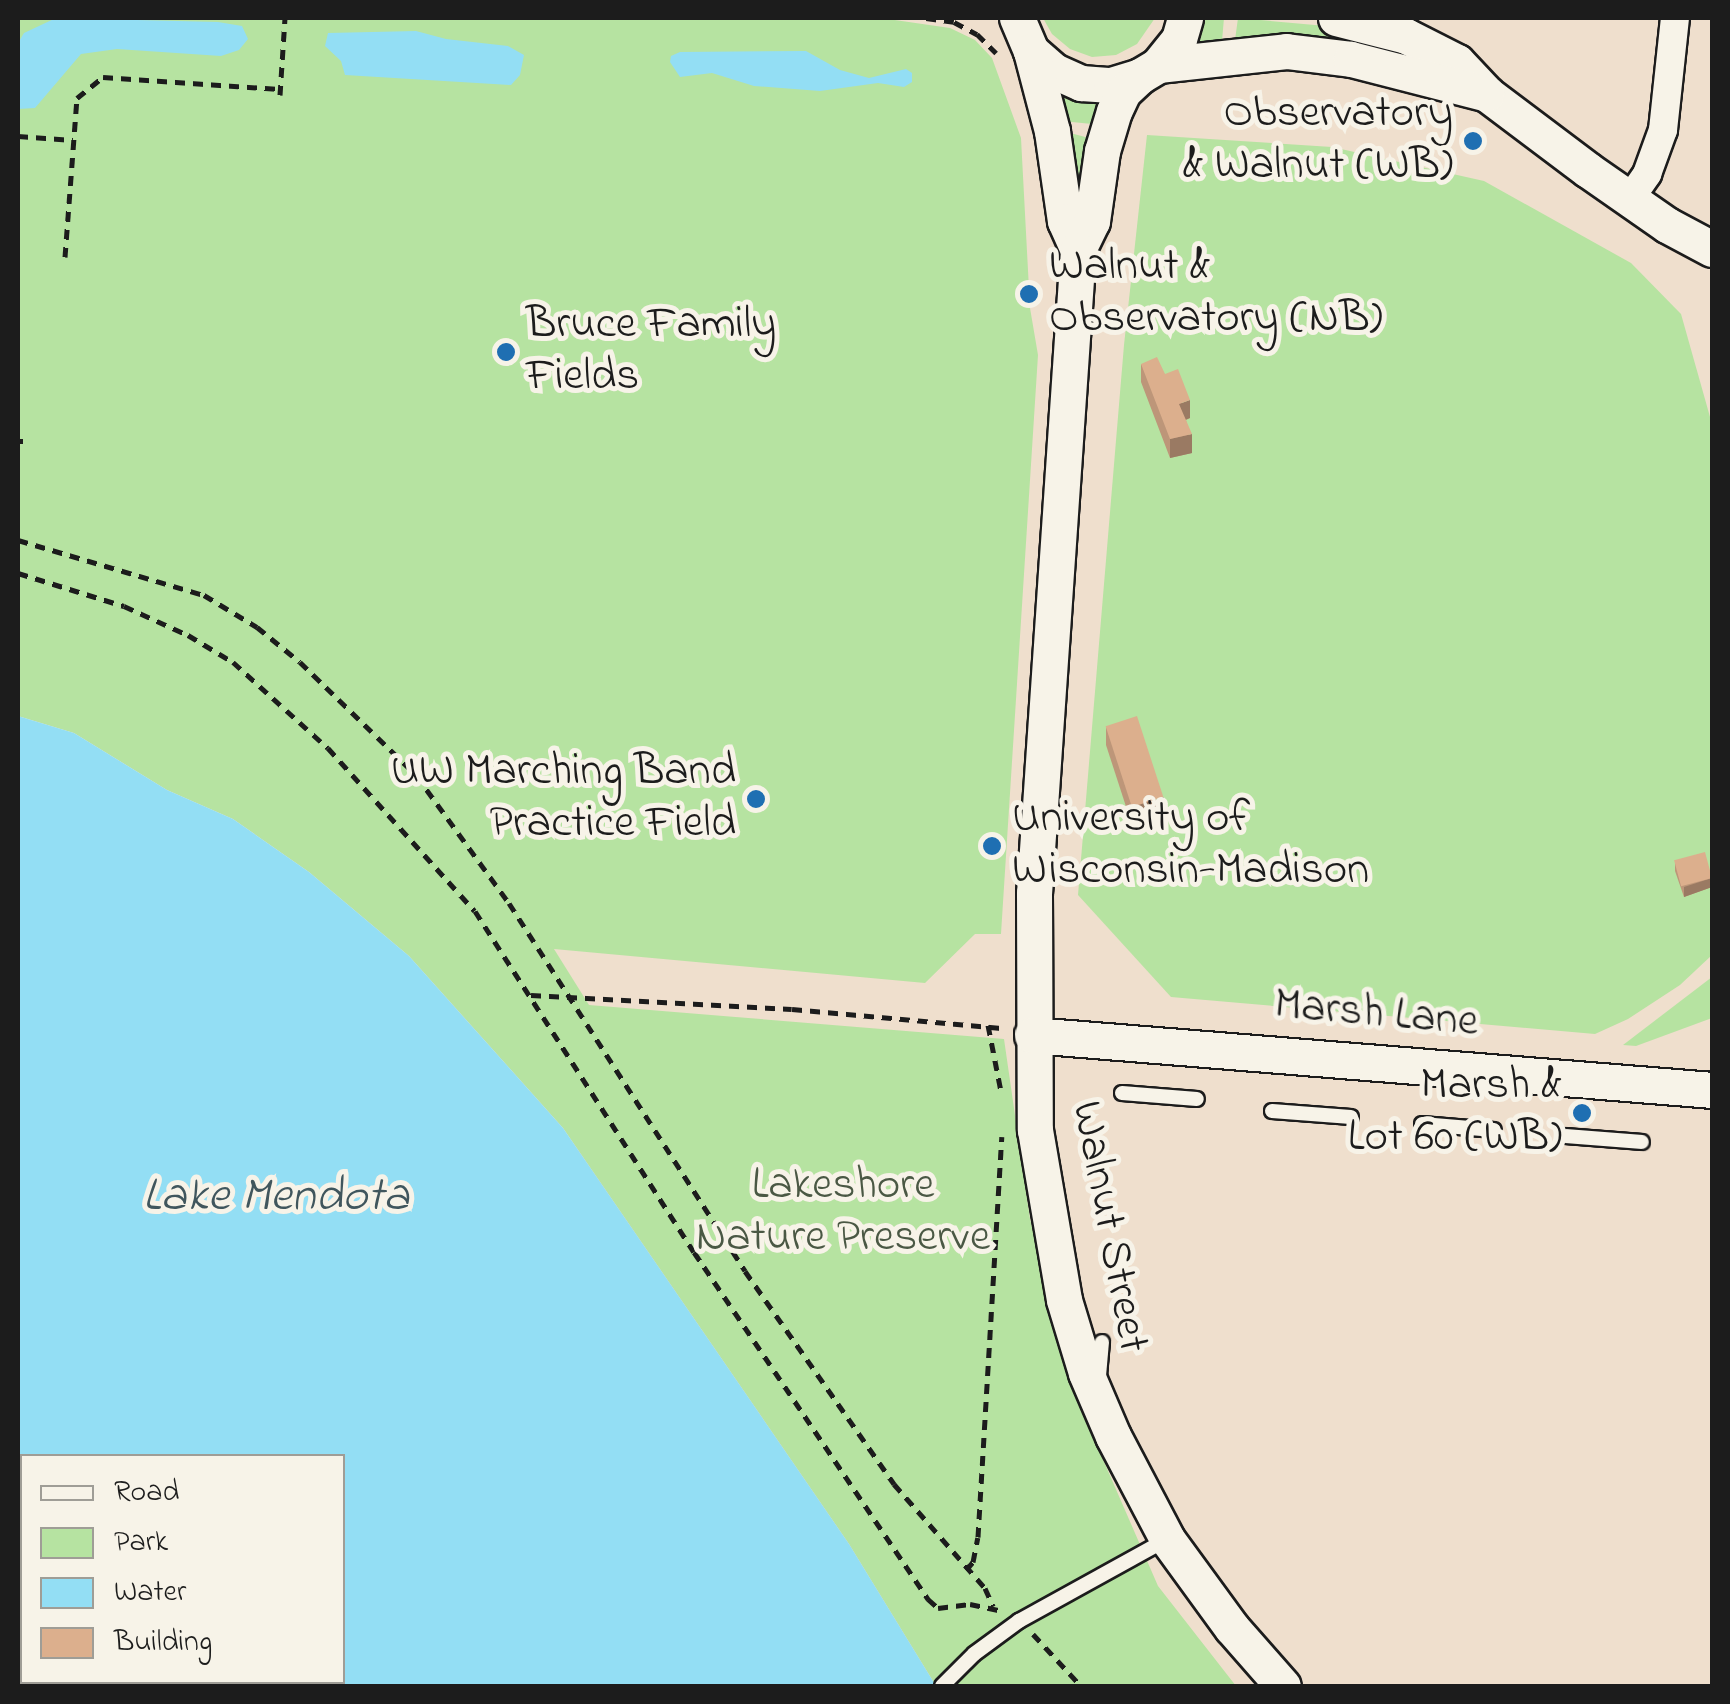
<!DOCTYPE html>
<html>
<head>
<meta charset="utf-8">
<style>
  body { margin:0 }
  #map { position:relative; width:1730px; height:1704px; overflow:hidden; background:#f7f3e8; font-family:"Indie Flower",sans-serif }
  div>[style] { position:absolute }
  .built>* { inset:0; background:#efdfcd }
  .green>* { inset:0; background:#b6e3a1 }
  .water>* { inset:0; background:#93def4 }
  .path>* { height:5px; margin-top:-2.5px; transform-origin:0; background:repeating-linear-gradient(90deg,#1c1c1c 0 10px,transparent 0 18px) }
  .roads { filter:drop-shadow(2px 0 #1c1c1c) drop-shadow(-2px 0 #1c1c1c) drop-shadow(0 2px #1c1c1c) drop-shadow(0 -2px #1c1c1c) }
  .service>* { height:14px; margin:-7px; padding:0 7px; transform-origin:7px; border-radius:7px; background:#f7f3e8 }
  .minor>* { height:28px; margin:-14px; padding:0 14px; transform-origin:14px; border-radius:14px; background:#f7f3e8 }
  .tertiary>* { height:35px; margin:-17.5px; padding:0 17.5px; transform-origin:17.5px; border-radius:17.5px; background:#f7f3e8 }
  .wall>* { inset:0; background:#bd9679 }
  .shaded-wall>* { inset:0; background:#9a7a63 }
  .building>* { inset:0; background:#dcaf8d; transform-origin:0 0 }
  .dots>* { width:28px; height:28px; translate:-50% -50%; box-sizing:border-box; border:5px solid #f7f3e8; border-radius:50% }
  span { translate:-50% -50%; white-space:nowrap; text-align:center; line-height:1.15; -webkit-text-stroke:10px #f7f3e8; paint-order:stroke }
  .poi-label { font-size:45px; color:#1c1c1c }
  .right { translate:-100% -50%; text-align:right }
  .left { translate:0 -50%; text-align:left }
  .street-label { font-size:45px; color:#1c1c1c }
  .park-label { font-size:45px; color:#4a5844 }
  .water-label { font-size:48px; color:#40565d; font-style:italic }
  .frame { position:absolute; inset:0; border:20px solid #1c1c1c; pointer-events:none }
  .legend { position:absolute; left:20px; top:1454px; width:325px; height:230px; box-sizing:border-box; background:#f7f3e8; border:2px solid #9f9d96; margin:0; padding:12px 18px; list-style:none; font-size:30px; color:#1c1c1c }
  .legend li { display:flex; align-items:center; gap:20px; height:50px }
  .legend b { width:50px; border:2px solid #9f9d96 }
</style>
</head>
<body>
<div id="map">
  <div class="built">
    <i style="clip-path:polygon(18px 18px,1712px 18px,1712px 1686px,936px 1686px,563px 1128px,409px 956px,309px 872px,233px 819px,167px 790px,74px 733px,18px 716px)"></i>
  </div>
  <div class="green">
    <i style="clip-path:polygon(18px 18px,881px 18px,950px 28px,975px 40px,992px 58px,1021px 138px,1030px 308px,1038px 355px,1001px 934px,975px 934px,925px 983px,554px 949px,589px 1005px,1004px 1039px,1030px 1219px,1075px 1395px,1158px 1586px,1236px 1686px,936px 1686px,849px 1544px,563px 1128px,409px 956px,309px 872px,233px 819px,167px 790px,74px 733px,18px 716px)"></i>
    <i style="clip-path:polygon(1043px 18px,1155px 18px,1137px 44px,1116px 55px,1092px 57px,1070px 49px,1052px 34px)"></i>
    <i style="clip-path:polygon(1203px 18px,1224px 18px,1222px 41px,1192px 45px)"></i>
    <i style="clip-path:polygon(1238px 18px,1326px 26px,1396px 50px,1349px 42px,1235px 40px)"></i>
    <i style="clip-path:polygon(1054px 92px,1102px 99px,1092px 124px,1062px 121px)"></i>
    <i style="clip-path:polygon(1074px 134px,1089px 138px,1082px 196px,1075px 196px,1065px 135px)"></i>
    <i style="clip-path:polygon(1147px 135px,1332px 147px,1484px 181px,1631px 263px,1681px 314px,1712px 424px,1712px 955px,1680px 985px,1628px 1019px,1595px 1034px,1171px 997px,1078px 895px,1124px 345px)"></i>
    <i style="clip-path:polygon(1712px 977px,1712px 1018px,1636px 1046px,1623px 1045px)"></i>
  </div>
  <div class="water">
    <i style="clip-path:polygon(56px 18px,218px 22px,242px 26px,248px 39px,239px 50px,221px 56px,117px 49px,81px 54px,35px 108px,18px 109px,18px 43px,24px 33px)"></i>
    <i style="clip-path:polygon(416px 31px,446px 39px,508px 46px,524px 55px,520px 75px,511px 85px,345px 75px,341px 61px,325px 46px,328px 33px)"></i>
    <i style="clip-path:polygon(806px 51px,840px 70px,869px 78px,906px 69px,912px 73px,912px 82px,904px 87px,878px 83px,820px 91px,754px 86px,712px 73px,680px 77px,670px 62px,671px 56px,680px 52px)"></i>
    <i style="clip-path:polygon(evenodd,18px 716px,74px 733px,167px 790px,233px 819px,309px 872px,409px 956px,563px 1128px,849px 1544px,936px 1686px,18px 1686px,18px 716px,22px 1456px,342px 1456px,342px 1682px,22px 1682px,22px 1456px)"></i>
  </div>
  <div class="path">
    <i style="left:926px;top:18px;width:28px;rotate:8deg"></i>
    <i style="left:954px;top:22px;width:26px;rotate:28deg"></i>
    <i style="left:977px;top:34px;width:27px;rotate:45deg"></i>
    <i style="left:280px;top:95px;width:77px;rotate:-86.3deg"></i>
    <i style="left:18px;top:136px;width:55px;rotate:4.2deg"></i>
    <i style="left:65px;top:257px;width:159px;rotate:-85.7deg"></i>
    <i style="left:77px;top:98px;width:33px;rotate:-39deg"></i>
    <i style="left:103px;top:77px;width:177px;rotate:3.9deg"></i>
    <i style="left:18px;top:441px;width:5px"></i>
    <i style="left:18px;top:540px;width:194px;rotate:16.5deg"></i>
    <i style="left:204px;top:595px;width:62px;rotate:31.1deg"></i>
    <i style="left:257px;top:627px;width:55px;rotate:39.1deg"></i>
    <i style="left:300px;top:662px;width:162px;rotate:44.2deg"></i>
    <i style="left:416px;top:775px;width:158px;rotate:54deg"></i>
    <i style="left:509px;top:903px;width:437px;rotate:57.3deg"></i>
    <i style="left:745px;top:1271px;width:260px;rotate:55deg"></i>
    <i style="left:894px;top:1484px;width:138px;rotate:48.8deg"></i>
    <i style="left:985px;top:1588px;width:20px;rotate:66deg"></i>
    <i style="left:18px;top:573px;width:111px;rotate:17.3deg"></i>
    <i style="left:124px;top:606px;width:70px;rotate:24.4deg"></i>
    <i style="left:188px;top:635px;width:52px;rotate:31deg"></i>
    <i style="left:233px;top:662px;width:128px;rotate:42.2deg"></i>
    <i style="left:328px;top:748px;width:219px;rotate:48deg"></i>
    <i style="left:475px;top:911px;width:405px;rotate:57.3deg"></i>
    <i style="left:694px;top:1252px;width:419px;rotate:56deg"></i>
    <i style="left:928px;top:1599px;width:13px;rotate:42deg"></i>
    <i style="left:938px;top:1608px;width:32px;rotate:-7deg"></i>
    <i style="left:970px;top:1604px;width:30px;rotate:12deg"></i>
    <i style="left:531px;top:995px;width:261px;rotate:3.1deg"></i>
    <i style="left:792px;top:1009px;width:210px;rotate:5.2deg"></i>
    <i style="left:988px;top:1025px;width:67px;rotate:78.9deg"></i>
    <i style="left:966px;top:1570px;width:11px;rotate:-49deg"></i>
    <i style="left:973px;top:1562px;width:25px;rotate:-79deg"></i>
    <i style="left:978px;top:1537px;width:401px;rotate:-86.6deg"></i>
    <i style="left:1033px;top:1634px;width:71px;rotate:47.3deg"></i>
  </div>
  <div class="roads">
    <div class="service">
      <i style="left:1122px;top:1093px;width:75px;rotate:4.6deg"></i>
      <i style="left:1272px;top:1111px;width:79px;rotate:4.3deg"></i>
      <i style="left:1422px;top:1124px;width:72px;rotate:4.8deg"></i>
      <i style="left:1566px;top:1136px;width:76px;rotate:4.5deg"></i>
      <i style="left:1099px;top:1376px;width:34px;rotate:-85deg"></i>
      <i style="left:942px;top:1686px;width:45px;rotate:-45deg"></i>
      <i style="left:974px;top:1654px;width:56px;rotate:-36.3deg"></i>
      <i style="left:1019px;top:1621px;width:168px;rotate:-28.9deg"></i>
    </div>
    <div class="minor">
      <i style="left:1629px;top:200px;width:32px;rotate:-55deg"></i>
      <i style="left:1647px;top:174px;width:47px;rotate:-70deg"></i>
      <i style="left:1663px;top:130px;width:113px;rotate:-83.9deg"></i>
    </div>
    <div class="tertiary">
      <i style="left:1017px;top:18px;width:36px;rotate:67deg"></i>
      <i style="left:1031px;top:51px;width:30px;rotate:41deg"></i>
      <i style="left:1054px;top:71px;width:30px;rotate:24deg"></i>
      <i style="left:1081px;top:83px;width:30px;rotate:4deg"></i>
      <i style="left:1111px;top:85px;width:30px;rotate:-17deg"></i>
      <i style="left:1140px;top:76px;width:21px;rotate:-31deg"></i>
      <i style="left:1158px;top:65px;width:33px;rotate:-51deg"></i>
      <i style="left:1179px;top:39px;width:22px;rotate:-74deg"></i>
      <i style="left:1336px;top:18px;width:72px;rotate:14.4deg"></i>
      <i style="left:1406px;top:36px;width:57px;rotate:27deg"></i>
      <i style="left:1457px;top:62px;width:44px;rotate:46.8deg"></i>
      <i style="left:1487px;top:94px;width:126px;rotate:37deg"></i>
      <i style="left:1588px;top:170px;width:96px;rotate:34.8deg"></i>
      <i style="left:1667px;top:225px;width:51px;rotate:28.1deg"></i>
      <i style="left:1031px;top:51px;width:83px;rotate:75.3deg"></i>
      <i style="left:1052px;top:131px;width:91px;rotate:81.8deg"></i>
      <i style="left:1065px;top:221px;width:32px;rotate:66deg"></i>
      <i style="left:1158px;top:65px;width:129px;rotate:-6.2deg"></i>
      <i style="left:1286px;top:51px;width:65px;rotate:7deg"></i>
      <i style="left:1351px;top:59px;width:140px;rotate:14.4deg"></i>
      <i style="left:1140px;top:76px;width:23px;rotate:137deg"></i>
      <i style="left:1123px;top:92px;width:21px;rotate:115deg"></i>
      <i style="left:1114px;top:111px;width:42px;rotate:106.7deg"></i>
      <i style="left:1102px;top:151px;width:71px;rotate:98.1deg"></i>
      <i style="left:1092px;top:221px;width:32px;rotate:116deg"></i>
      <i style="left:1078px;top:250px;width:645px;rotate:93.91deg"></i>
      <i style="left:1034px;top:893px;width:237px;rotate:89.8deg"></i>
      <i style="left:1035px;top:1130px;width:172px;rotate:80.3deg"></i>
      <i style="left:1064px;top:1300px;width:76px;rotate:73.2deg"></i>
      <i style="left:1086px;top:1373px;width:69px;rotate:66.8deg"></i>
      <i style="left:1113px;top:1436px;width:116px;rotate:62.3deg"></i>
      <i style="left:1167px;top:1539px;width:110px;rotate:53.9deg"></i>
      <i style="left:1232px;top:1628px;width:77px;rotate:48.7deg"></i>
      <i style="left:1032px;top:1035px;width:682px;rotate:4.62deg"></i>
    </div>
  </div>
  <div class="wall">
    <i style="clip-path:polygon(1141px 364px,1165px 374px,1190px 418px,1186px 420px,1192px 453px,1170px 458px,1141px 382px)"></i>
    <i style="clip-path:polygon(1106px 727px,1164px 815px,1132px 825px,1106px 745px)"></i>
    <i style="clip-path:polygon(1675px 862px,1712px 874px,1712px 887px,1684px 897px,1675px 871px)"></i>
  </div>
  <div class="shaded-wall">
    <i style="clip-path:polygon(1190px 400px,1190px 418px,1179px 422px,1179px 404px)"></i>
    <i style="clip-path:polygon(1192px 434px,1192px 453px,1170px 458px,1170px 439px)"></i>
    <i style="clip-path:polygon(1164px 797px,1164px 815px,1132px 825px,1132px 807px)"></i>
    <i style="clip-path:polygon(1712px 878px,1712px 887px,1684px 897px,1684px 887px)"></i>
  </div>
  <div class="building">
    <i style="clip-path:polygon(1157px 357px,1165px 374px,1178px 369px,1190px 400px,1179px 404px,1192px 434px,1170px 439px,1141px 364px)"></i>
    <i style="left:1137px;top:716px;width:85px;height:33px;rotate:72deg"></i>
    <i style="left:1705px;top:852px;width:27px;height:32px;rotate:75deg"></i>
  </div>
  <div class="dots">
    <i style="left:1473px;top:141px;background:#1f6fb2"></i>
    <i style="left:1029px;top:294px;background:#1f6fb2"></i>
    <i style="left:506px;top:352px;background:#1f6fb2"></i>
    <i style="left:756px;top:799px;background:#1f6fb2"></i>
    <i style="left:992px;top:846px;background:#1f6fb2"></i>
    <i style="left:1582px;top:1113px;background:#1f6fb2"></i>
  </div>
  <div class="poi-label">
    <span class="right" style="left:1453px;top:141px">Observatory<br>&amp; Walnut (WB)</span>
    <span class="left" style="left:1049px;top:294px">Walnut &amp;<br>Observatory (NB)</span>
    <span class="left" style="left:526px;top:352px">Bruce Family<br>Fields</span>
    <span class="right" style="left:736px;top:799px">UW Marching Band<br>Practice Field</span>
    <span class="left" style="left:1012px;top:846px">University of<br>Wisconsin-Madison</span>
    <span class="right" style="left:1562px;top:1113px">Marsh &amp;<br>Lot 60 (WB)</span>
  </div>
  <div class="street-label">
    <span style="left:1376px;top:1015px;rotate:5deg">Marsh Lane</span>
    <span style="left:1108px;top:1227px;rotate:79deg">Walnut Street</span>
  </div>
  <div class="park-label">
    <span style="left:843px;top:1213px">Lakeshore<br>Nature Preserve</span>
  </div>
  <div class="water-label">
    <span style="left:276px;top:1198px">Lake Mendota</span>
  </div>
  <div class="frame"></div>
  <ul class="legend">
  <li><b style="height:12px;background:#f7f3e8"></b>Road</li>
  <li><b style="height:28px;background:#b6e3a1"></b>Park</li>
  <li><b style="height:28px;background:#93def4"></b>Water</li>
  <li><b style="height:28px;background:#dcaf8d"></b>Building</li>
  </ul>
</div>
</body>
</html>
